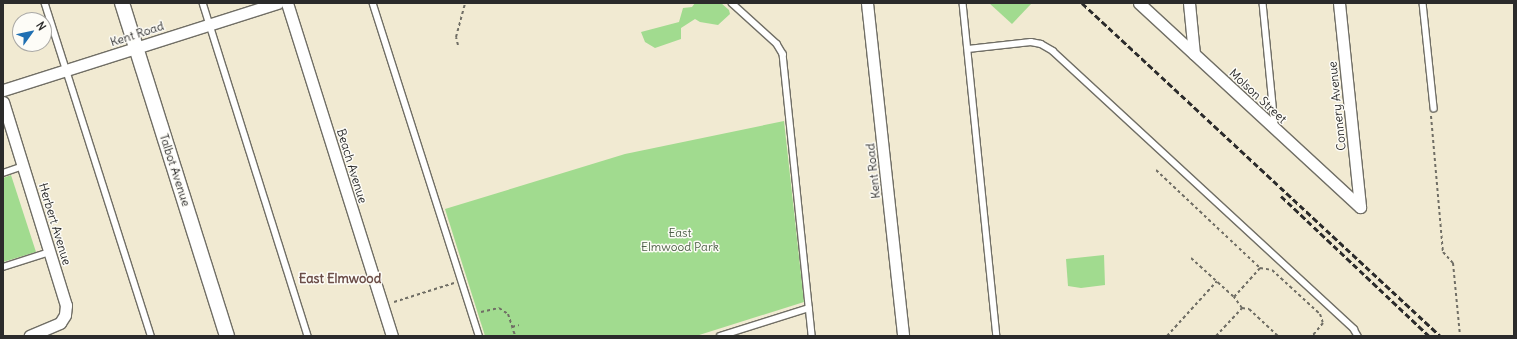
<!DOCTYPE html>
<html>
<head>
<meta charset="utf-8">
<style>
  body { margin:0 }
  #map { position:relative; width:1517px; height:339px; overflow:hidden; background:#f1ead2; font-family:Delius,sans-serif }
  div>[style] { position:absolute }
  .green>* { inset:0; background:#a1db8f }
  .path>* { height:2px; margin-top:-1px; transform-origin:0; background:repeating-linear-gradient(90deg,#706e65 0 3px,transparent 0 6px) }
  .roads { filter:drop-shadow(1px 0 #706e65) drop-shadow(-1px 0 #706e65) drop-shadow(0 1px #706e65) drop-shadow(0 -1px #706e65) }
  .service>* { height:5.5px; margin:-2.75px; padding:0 2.75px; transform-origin:2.75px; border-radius:2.75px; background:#fff }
  .minor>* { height:11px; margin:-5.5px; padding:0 5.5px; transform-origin:5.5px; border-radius:5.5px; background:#fff }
  .tertiary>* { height:14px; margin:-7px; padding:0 7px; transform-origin:7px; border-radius:7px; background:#fff }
  .rail>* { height:3px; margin-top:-1.5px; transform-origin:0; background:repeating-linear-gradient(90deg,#2b2b2b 0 6px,transparent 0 9px) }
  span { translate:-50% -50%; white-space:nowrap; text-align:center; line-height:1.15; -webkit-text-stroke:3px #fdfcf7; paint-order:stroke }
  .street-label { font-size:12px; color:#2b2b2b }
  .park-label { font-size:12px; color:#4e6049 }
  .neighbourhood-label { font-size:13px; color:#6b4d47; font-weight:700 }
  .frame { position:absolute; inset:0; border:4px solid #2b2b2b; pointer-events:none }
  .north { position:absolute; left:12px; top:12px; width:40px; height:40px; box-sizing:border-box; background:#fdfcf7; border:1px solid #a9a8a5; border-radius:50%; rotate:57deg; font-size:11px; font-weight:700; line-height:16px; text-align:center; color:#2b2b2b }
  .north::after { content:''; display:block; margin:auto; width:14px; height:18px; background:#1f6fb2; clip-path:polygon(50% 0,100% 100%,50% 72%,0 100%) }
</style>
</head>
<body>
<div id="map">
  <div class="green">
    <i style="clip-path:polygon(695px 3px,721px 3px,729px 10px,730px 14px,718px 25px,700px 22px,695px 19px,681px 28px,681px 39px,655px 48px,645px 42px,641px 32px,679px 22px,683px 8px,692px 7px)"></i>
    <i style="clip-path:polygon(989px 3px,1030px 3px,1031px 4px,1012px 24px)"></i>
    <i style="clip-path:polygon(784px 121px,804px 302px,696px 336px,485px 336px,445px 209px,625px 154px)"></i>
    <i style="clip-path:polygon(11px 175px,36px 252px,3px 262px,3px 178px)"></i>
    <i style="clip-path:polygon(1104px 255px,1105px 285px,1081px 288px,1068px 286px,1066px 259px)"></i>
  </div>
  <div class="path">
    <i style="left:458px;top:45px;width:8px;rotate:-104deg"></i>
    <i style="left:456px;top:37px;width:35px;rotate:-75deg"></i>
    <i style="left:1431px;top:116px;width:137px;rotate:85deg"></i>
    <i style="left:1443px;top:252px;width:15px;rotate:48deg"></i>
    <i style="left:1453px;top:263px;width:73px;rotate:84.5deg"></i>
    <i style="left:1156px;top:170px;width:143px;rotate:43.3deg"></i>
    <i style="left:1260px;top:268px;width:12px;rotate:9deg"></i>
    <i style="left:1272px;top:270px;width:65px;rotate:42.5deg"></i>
    <i style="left:1320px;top:314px;width:9px;rotate:72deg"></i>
    <i style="left:1323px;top:323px;width:17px;rotate:130deg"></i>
    <i style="left:1191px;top:258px;width:58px;rotate:42.2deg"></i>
    <i style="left:394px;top:302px;width:63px;rotate:-17.6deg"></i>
    <i style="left:1242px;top:308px;width:14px;rotate:-126deg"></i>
    <i style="left:1234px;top:297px;width:39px;rotate:-48deg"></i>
    <i style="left:481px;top:312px;width:18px;rotate:-13deg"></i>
    <i style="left:499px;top:308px;width:11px;rotate:34deg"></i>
    <i style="left:508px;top:314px;width:23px;rotate:72deg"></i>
    <i style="left:512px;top:327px;width:7px;rotate:-16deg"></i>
    <i style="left:1167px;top:336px;width:74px;rotate:-47.7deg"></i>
    <i style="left:1216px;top:336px;width:38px;rotate:-47deg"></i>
    <i style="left:1242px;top:308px;width:7px;rotate:8deg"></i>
    <i style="left:1249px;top:309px;width:40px;rotate:43deg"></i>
  </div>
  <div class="roads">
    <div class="service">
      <i style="left:45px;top:3px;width:349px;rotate:72.3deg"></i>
      <i style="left:203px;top:3px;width:349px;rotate:72.5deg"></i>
      <i style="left:373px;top:3px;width:349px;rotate:72.3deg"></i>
      <i style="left:732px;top:3px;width:61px;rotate:42.3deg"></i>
      <i style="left:777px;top:44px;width:12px;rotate:59deg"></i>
      <i style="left:783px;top:54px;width:283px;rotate:84.1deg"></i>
      <i style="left:963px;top:3px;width:335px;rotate:84.2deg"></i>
      <i style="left:1263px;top:3px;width:124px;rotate:84.4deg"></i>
      <i style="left:1423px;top:3px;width:106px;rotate:84deg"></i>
      <i style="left:968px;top:49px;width:63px;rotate:-6.3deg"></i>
      <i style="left:1031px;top:42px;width:10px;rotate:11deg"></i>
      <i style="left:1041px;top:44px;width:14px;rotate:30deg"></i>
      <i style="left:1053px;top:51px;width:410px;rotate:42.7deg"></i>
      <i style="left:1354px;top:329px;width:8px;rotate:60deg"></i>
      <i style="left:3px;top:173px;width:21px;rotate:-19deg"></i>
      <i style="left:3px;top:267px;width:49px;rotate:-17.7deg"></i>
      <i style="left:720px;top:336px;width:93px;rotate:-17.5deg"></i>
    </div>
    <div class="minor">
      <i style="left:287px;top:3px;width:349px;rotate:72.5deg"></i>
      <i style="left:867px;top:3px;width:335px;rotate:83.8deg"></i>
      <i style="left:1139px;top:3px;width:301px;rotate:42.7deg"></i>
      <i style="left:1189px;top:3px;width:51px;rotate:84.4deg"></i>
      <i style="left:1339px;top:3px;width:205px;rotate:84.1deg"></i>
      <i style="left:3px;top:90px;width:288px;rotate:-17.6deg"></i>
      <i style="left:3px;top:102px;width:213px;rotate:72.8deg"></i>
      <i style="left:66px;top:305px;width:10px;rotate:96deg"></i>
      <i style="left:65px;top:315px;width:9px;rotate:122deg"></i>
      <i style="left:60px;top:323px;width:33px;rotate:157deg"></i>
    </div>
    <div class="tertiary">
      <i style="left:122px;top:3px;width:349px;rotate:72.5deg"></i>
    </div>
  </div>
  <div class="rail">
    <i style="left:1082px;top:3px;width:489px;rotate:42.9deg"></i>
    <i style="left:1281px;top:196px;width:204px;rotate:43.4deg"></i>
  </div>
  <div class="street-label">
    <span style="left:137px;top:34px;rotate:-18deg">Kent Road</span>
    <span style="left:1258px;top:96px;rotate:43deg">Molson Street</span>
    <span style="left:1337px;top:106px;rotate:-96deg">Connery Avenue</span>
    <span style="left:352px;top:166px;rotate:73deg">Beach Avenue</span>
    <span style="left:175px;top:170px;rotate:72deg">Talbot Avenue</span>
    <span style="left:873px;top:171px;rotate:-96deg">Kent Road</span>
    <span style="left:55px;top:224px;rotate:73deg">Herbert Avenue</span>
  </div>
  <div class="park-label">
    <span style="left:680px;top:240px">East<br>Elmwood Park</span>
  </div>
  <div class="neighbourhood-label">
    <span style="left:340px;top:279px">East Elmwood</span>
  </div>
  <div class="frame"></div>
  <div class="north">N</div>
</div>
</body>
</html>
